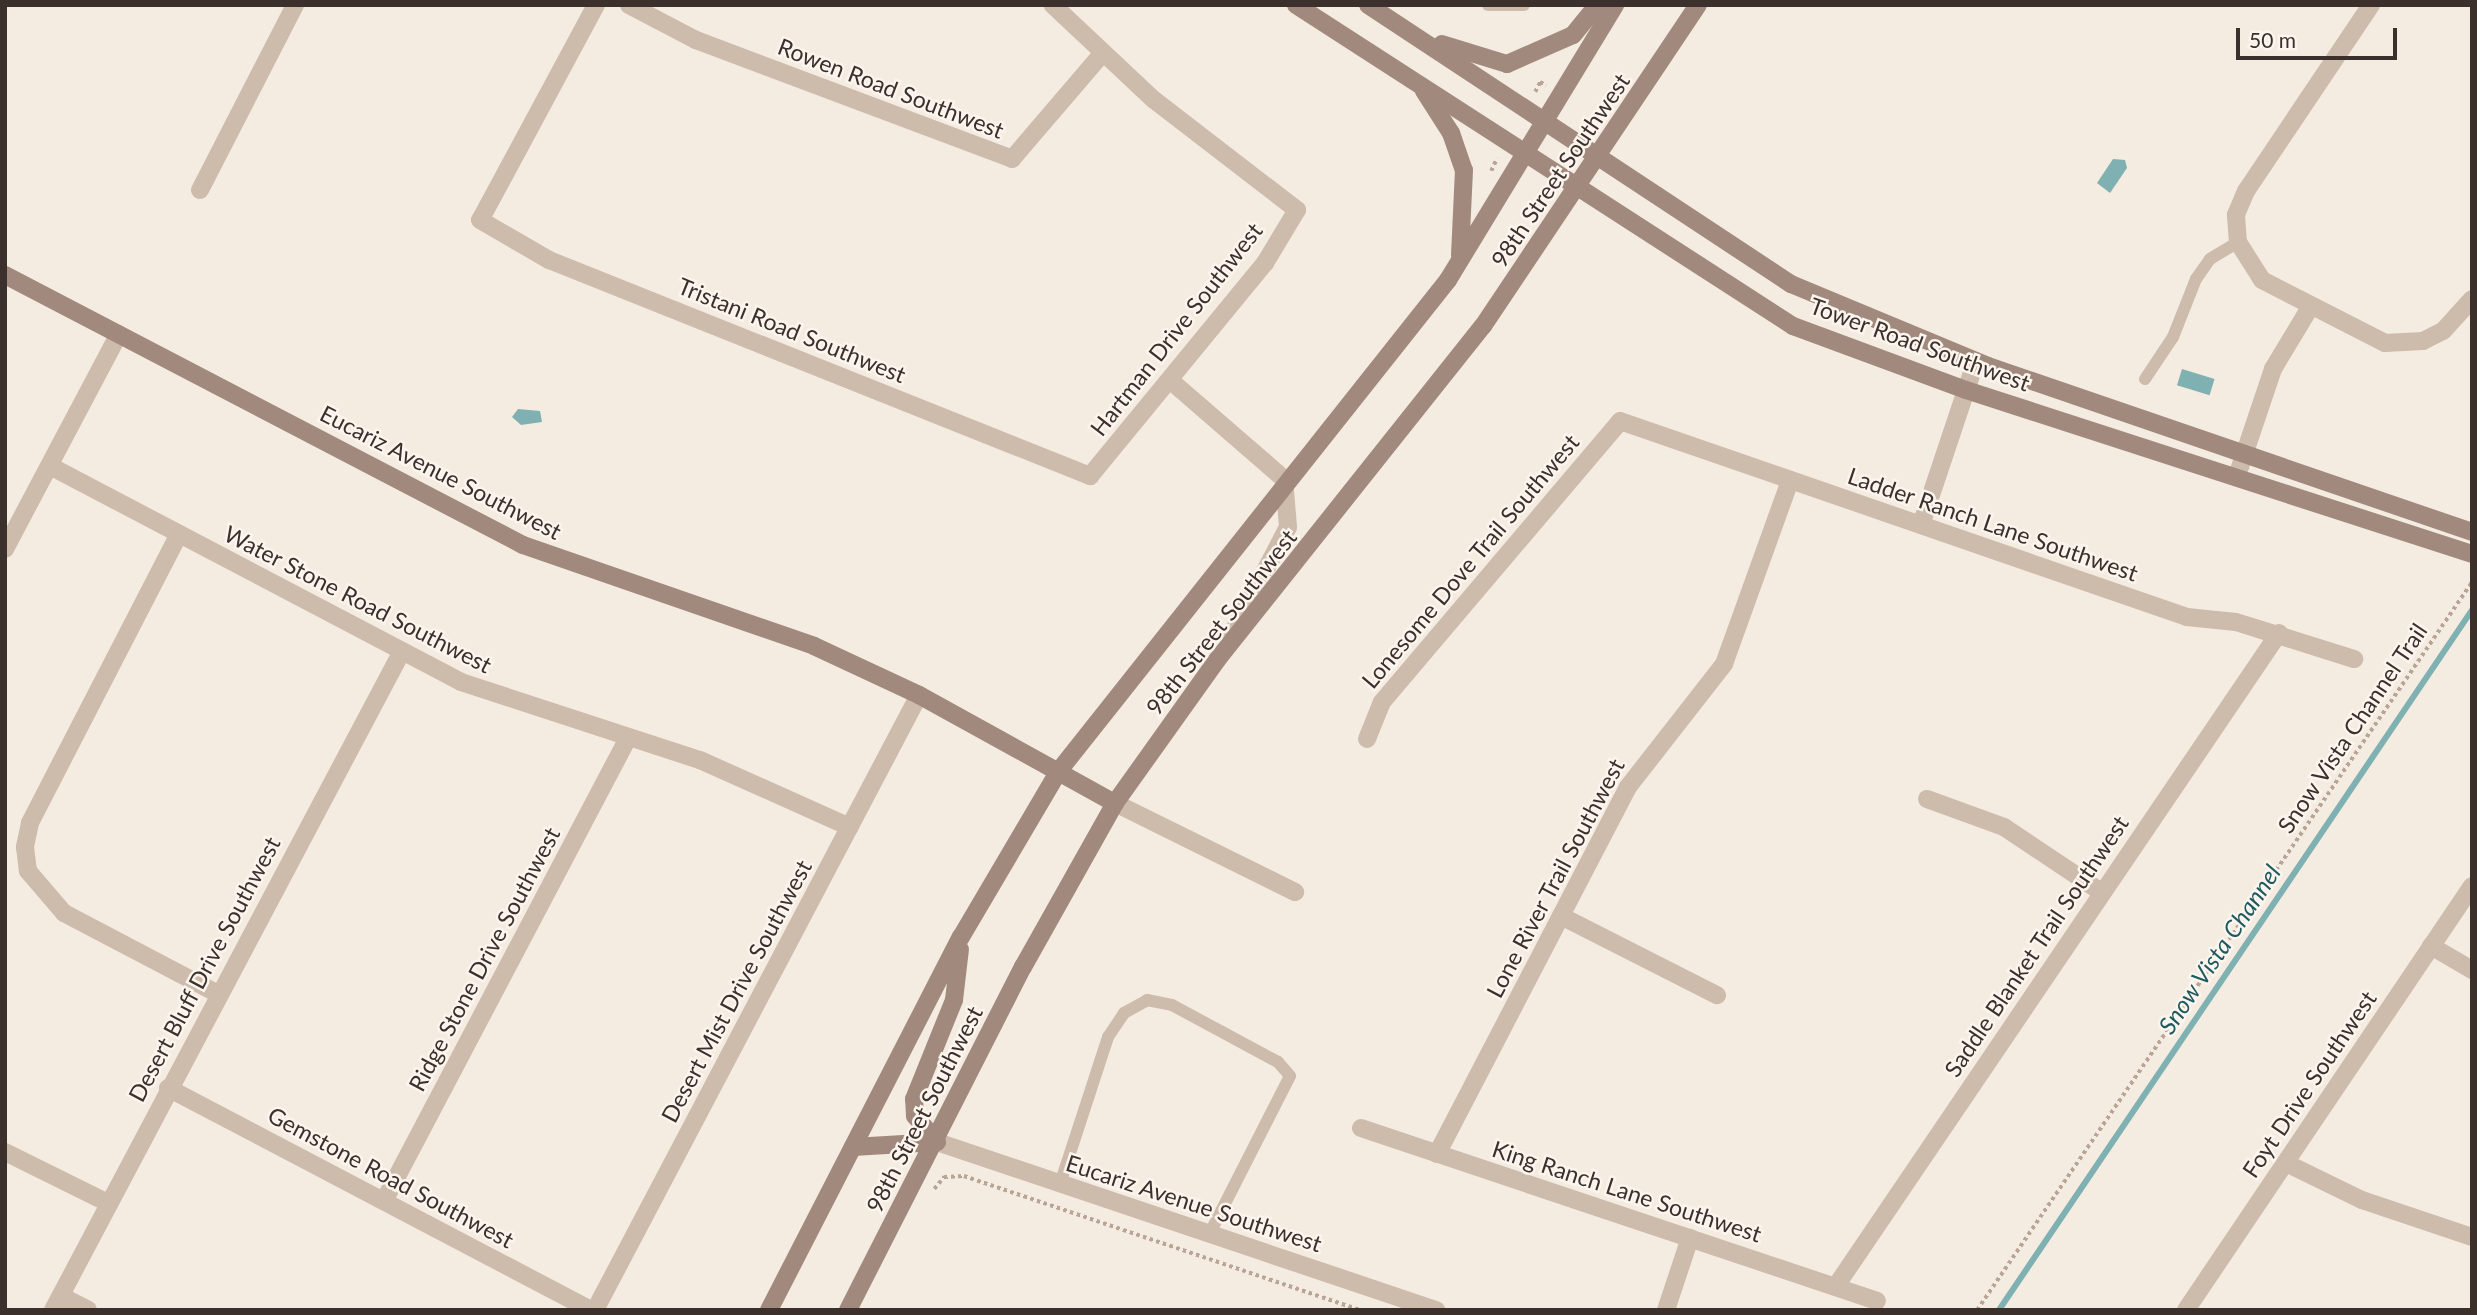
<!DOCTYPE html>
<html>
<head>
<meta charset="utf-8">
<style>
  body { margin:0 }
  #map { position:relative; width:2477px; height:1315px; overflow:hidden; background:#f4ebe1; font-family:Lato,sans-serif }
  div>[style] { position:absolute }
  .water>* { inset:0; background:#7fb0b2; transform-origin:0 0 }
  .stream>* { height:6px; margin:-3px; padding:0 3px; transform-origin:3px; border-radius:3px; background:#7fb0b2 }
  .path>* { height:3.5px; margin-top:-1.75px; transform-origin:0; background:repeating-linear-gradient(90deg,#b9a596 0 3.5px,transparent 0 7px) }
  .lane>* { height:12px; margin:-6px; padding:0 6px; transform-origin:6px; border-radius:6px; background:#cdbbac }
  .street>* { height:18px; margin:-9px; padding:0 9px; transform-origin:9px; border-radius:9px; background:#cdbbac }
  .secondary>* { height:18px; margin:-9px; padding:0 9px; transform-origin:9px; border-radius:9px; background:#a18a7d }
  span { translate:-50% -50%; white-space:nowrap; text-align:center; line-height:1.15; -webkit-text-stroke:5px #fbf5ee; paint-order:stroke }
  .street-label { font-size:23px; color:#3b302b }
  .water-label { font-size:24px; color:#1f5a5e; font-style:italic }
  .frame { position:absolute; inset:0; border:7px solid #3b302b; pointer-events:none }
  .scale { position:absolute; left:2236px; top:28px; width:161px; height:32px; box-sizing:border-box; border:4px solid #3b302b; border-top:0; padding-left:9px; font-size:21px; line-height:24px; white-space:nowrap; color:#3b302b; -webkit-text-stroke:5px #fbf5ee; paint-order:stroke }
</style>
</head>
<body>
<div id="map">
  <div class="water">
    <i style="clip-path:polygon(2113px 159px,2125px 160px,2127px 168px,2110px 193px,2097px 183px)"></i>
    <i style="left:2182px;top:369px;width:34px;height:17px;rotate:17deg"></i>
    <i style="clip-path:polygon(518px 409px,540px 411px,542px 422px,521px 425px,512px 417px)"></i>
  </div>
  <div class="stream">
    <i style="left:1999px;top:1310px;width:845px;rotate:-55.95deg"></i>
  </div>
  <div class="path">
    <i style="left:1535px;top:92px;width:11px;rotate:-63deg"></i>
    <i style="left:1540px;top:82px;width:7px;rotate:27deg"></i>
    <i style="left:1491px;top:171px;width:14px;rotate:-65deg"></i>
    <i style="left:934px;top:1189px;width:16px;rotate:-50deg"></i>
    <i style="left:944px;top:1177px;width:20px;rotate:-3deg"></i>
    <i style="left:964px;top:1176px;width:418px;rotate:18.7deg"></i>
    <i style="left:1977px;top:1310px;width:880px;rotate:-55.79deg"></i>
  </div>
  <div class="lane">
    <i style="left:1488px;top:5px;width:36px"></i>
    <i style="left:2145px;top:379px;width:50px;rotate:-56.3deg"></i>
    <i style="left:2173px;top:337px;width:62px;rotate:-68.4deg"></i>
    <i style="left:2196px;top:279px;width:24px;rotate:-55deg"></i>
    <i style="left:2210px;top:259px;width:33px;rotate:-31deg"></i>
    <i style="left:1060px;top:1184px;width:155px;rotate:-71.9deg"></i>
    <i style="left:1108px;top:1037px;width:29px;rotate:-56deg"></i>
    <i style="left:1124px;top:1013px;width:26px;rotate:-29deg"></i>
    <i style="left:1147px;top:1000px;width:25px;rotate:11deg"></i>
    <i style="left:1172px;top:1005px;width:120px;rotate:28.3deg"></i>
    <i style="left:1278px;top:1062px;width:18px;rotate:49deg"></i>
    <i style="left:1290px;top:1076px;width:176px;rotate:117deg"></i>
  </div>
  <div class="street">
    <i style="left:596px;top:5px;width:244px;rotate:118.3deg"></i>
    <i style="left:480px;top:220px;width:80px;rotate:30.1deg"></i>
    <i style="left:549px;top:260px;width:583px;rotate:21.76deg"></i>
    <i style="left:1090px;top:476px;width:276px;rotate:-50.6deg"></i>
    <i style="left:1265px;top:263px;width:62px;rotate:-58.9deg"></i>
    <i style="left:1297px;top:210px;width:180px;rotate:-142.4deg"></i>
    <i style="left:1154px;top:100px;width:139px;rotate:-136.8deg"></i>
    <i style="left:629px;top:5px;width:76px;rotate:27.6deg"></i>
    <i style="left:696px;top:40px;width:338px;rotate:20.6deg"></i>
    <i style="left:1012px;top:159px;width:137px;rotate:-49.4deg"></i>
    <i style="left:2371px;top:5px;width:224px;rotate:123.9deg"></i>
    <i style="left:2246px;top:191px;width:26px;rotate:113deg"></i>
    <i style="left:2236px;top:215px;width:27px;rotate:86deg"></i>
    <i style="left:2238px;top:242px;width:45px;rotate:57.7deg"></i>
    <i style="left:2262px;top:280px;width:138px;rotate:27.1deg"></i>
    <i style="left:2385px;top:343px;width:38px;rotate:-3deg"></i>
    <i style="left:2423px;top:341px;width:22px;rotate:-27deg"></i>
    <i style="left:2443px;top:331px;width:43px;rotate:-47.8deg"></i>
    <i style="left:200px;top:190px;width:208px;rotate:-62.8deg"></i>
    <i style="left:1171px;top:381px;width:150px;rotate:40.9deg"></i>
    <i style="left:1284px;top:479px;width:48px;rotate:85.2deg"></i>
    <i style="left:1288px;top:527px;width:123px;rotate:117.6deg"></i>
    <i style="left:50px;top:466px;width:464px;rotate:27.7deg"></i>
    <i style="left:461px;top:682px;width:251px;rotate:18.1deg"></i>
    <i style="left:700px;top:760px;width:164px;rotate:24.1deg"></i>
    <i style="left:2237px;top:476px;width:113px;rotate:-71.4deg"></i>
    <i style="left:2273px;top:369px;width:70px;rotate:-59deg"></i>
    <i style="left:1921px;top:525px;width:173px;rotate:-71.5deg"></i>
    <i style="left:179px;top:534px;width:325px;rotate:117.3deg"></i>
    <i style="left:30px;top:823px;width:25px;rotate:102deg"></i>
    <i style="left:25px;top:847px;width:24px;rotate:83deg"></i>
    <i style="left:28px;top:871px;width:55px;rotate:49.4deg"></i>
    <i style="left:64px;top:913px;width:174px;rotate:27.7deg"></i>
    <i style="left:5px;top:549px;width:243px;rotate:-62.1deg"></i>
    <i style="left:1367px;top:739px;width:40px;rotate:-68deg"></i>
    <i style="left:1382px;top:702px;width:368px;rotate:-49.7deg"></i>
    <i style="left:1620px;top:421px;width:600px;rotate:19.07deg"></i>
    <i style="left:2187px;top:617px;width:49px;rotate:5.8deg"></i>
    <i style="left:2236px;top:622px;width:124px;rotate:17.4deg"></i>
    <i style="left:1927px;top:799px;width:82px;rotate:20deg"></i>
    <i style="left:2004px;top:827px;width:117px;rotate:33.8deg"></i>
    <i style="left:1115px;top:803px;width:201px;rotate:26.3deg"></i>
    <i style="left:1561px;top:916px;width:175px;rotate:26.9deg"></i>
    <i style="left:2431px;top:946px;width:48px;rotate:30.3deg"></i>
    <i style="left:168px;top:1088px;width:478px;rotate:27.7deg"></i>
    <i style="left:1361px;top:1128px;width:544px;rotate:18.53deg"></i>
    <i style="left:937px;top:1142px;width:527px;rotate:18.61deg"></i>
    <i style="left:5px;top:1152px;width:115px;rotate:26.3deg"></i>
    <i style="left:1437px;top:1154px;width:414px;rotate:-62.5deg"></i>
    <i style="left:1628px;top:787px;width:156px;rotate:-52deg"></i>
    <i style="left:1724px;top:664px;width:195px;rotate:-70.2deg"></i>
    <i style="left:2286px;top:1163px;width:85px;rotate:26deg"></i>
    <i style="left:2362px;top:1200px;width:116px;rotate:18.6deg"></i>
    <i style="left:384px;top:1201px;width:521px;rotate:-62.21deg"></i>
    <i style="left:1836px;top:1286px;width:789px;rotate:-55.85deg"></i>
    <i style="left:61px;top:1296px;width:30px;rotate:27deg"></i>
    <i style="left:53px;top:1310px;width:743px;rotate:-62.09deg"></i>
    <i style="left:595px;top:1310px;width:695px;rotate:-62.22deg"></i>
    <i style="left:1666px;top:1310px;width:76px;rotate:-71.6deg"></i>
    <i style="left:2186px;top:1310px;width:511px;rotate:-56deg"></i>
  </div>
  <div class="secondary">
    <i style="left:1296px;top:5px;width:592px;rotate:32.86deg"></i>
    <i style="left:1793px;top:326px;width:184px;rotate:20.3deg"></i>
    <i style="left:1966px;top:390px;width:532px;rotate:17.96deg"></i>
    <i style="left:1368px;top:5px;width:507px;rotate:33.41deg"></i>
    <i style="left:1791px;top:284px;width:213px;rotate:22.6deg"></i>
    <i style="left:1988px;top:366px;width:512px;rotate:18.93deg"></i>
    <i style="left:1442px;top:44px;width:68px;rotate:17.1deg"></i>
    <i style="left:1507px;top:64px;width:72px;rotate:-23.7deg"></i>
    <i style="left:1573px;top:35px;width:38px;rotate:-51deg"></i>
    <i style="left:1424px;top:91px;width:50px;rotate:57.3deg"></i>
    <i style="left:1451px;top:133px;width:39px;rotate:71deg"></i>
    <i style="left:1464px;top:170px;width:85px;rotate:92.7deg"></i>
    <i style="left:5px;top:275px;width:584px;rotate:27.53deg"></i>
    <i style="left:523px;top:545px;width:308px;rotate:19.1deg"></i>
    <i style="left:814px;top:646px;width:116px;rotate:25deg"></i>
    <i style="left:919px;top:695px;width:224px;rotate:28.9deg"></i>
    <i style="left:937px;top:1142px;width:34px;rotate:-130deg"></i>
    <i style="left:915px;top:1116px;width:17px;rotate:-93deg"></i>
    <i style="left:914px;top:1099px;width:107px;rotate:-68deg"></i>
    <i style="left:954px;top:1000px;width:51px;rotate:-83.3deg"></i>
    <i style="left:853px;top:1147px;width:84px;rotate:-3.4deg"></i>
    <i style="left:769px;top:1310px;width:420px;rotate:-62.8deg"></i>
    <i style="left:961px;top:937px;width:191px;rotate:-59.5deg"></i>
    <i style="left:1058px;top:772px;width:628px;rotate:-51.6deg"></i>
    <i style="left:1448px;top:280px;width:322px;rotate:-58.7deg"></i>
    <i style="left:848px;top:1310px;width:385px;rotate:-63deg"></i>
    <i style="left:1023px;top:967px;width:188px;rotate:-60.7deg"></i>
    <i style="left:1115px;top:803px;width:176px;rotate:-54.5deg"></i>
    <i style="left:1217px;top:660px;width:427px;rotate:-51.5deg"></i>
    <i style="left:1483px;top:326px;width:386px;rotate:-56.2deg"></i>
  </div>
  <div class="street-label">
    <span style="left:891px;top:88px;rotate:21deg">Rowen Road Southwest</span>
    <span style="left:1560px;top:170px;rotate:-56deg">98th Street Southwest</span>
    <span style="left:1176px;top:329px;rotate:-52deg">Hartman Drive Southwest</span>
    <span style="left:792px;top:330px;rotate:22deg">Tristani Road Southwest</span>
    <span style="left:1920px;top:344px;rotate:20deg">Tower Road Southwest</span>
    <span style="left:441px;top:472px;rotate:27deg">Eucariz Avenue Southwest</span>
    <span style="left:1993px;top:524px;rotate:19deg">Ladder Ranch Lane Southwest</span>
    <span style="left:1470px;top:561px;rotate:-50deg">Lonesome Dove Trail Southwest</span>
    <span style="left:358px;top:599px;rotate:27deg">Water Stone Road Southwest</span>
    <span style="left:1221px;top:622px;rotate:-52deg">98th Street Southwest</span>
    <span style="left:2352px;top:728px;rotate:-56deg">Snow Vista Channel Trail</span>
    <span style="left:1555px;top:878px;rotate:-62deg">Lone River Trail Southwest</span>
    <span style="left:2036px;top:946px;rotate:-56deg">Saddle Blanket Trail Southwest</span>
    <span style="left:484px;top:959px;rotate:-62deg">Ridge Stone Drive Southwest</span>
    <span style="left:204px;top:969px;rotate:-62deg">Desert Bluff Drive Southwest</span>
    <span style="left:736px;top:991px;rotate:-62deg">Desert Mist Drive Southwest</span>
    <span style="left:2309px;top:1084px;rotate:-56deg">Foyt Drive Southwest</span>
    <span style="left:924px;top:1109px;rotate:-63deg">98th Street Southwest</span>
    <span style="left:391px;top:1177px;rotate:28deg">Gemstone Road Southwest</span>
    <span style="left:1627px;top:1191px;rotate:18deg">King Ranch Lane Southwest</span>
    <span style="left:1194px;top:1203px;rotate:18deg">Eucariz Avenue Southwest</span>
  </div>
  <div class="water-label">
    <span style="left:2219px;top:949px;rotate:-56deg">Snow Vista Channel</span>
  </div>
  <div class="frame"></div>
  <div class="scale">50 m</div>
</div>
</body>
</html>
